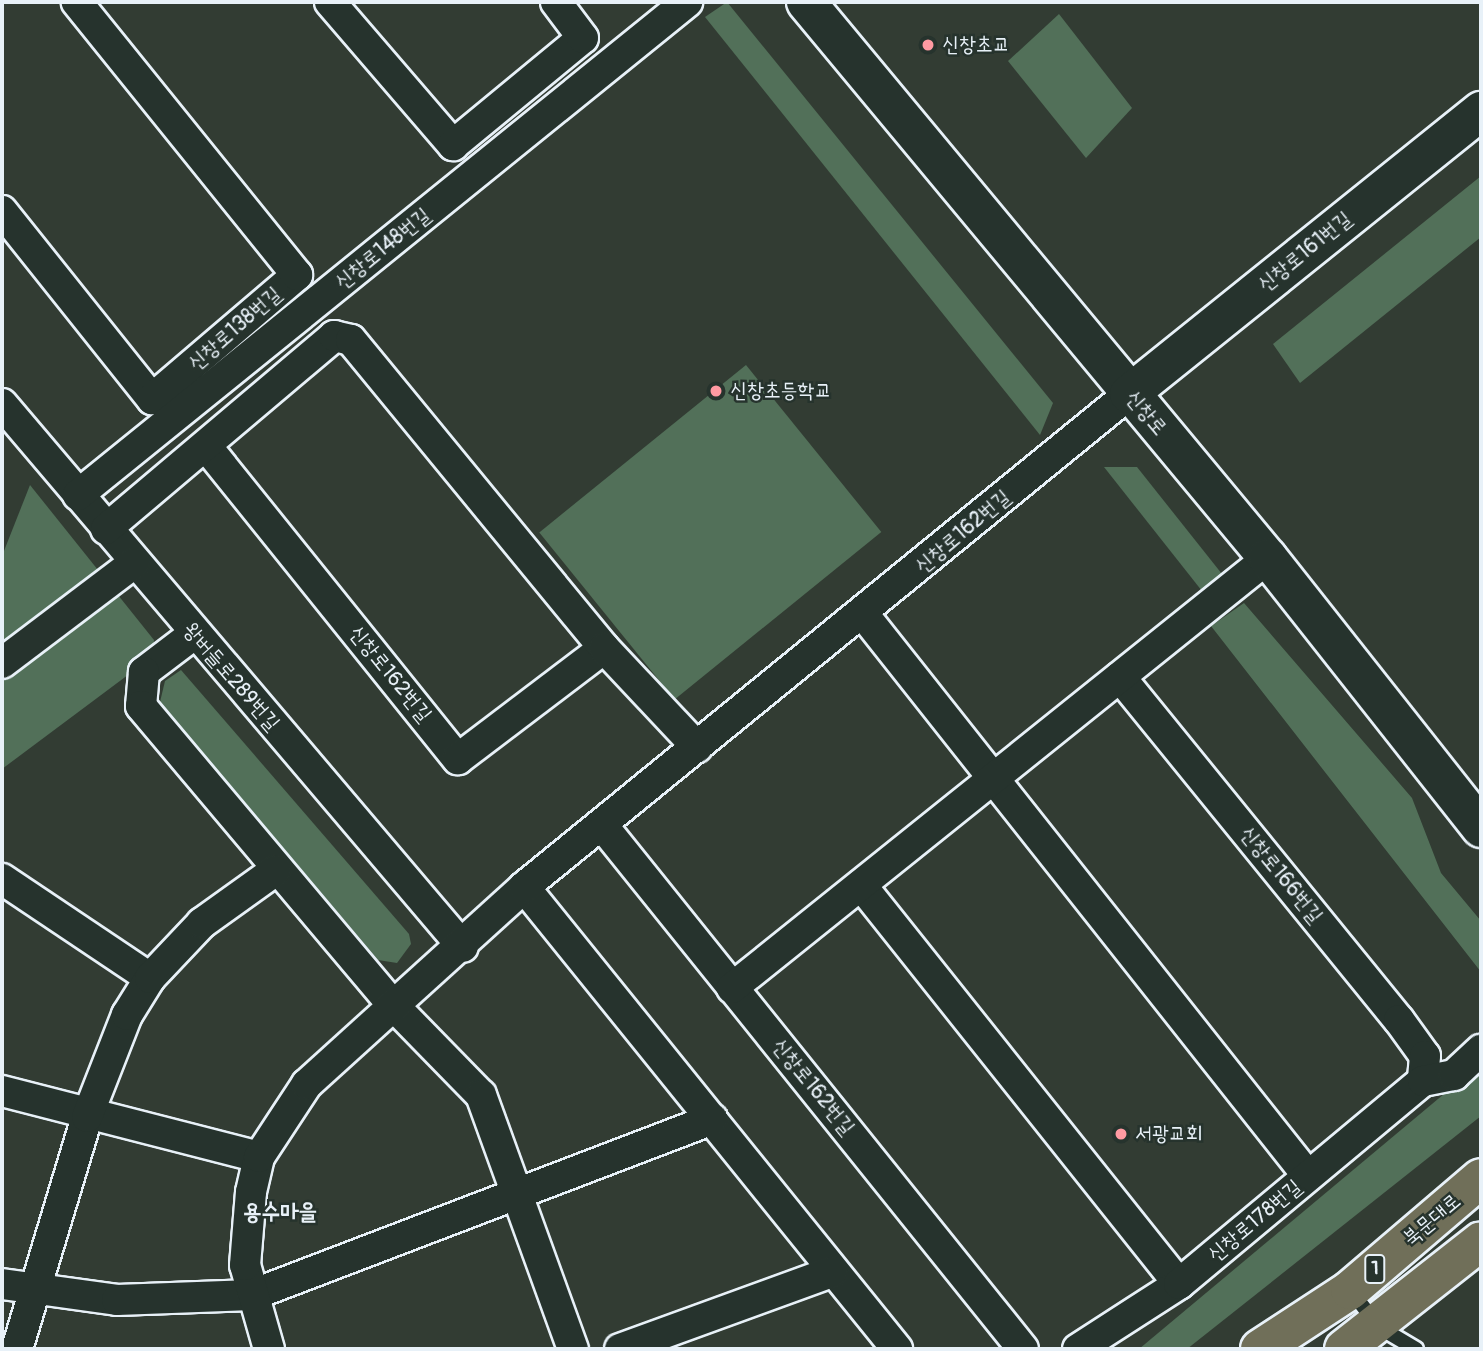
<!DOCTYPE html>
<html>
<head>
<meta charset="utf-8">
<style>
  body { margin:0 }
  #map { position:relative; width:1483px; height:1351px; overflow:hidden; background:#323c33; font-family:Pangolin,"Poor Story",sans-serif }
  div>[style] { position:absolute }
  .green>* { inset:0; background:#527059; transform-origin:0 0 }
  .roads { filter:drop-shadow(2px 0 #e8f1f8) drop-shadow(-2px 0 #e8f1f8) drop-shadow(0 2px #e8f1f8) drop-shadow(0 -2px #e8f1f8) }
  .lane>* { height:14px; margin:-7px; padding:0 7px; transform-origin:7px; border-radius:7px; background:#26332d }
  .street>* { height:30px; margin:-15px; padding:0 15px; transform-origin:15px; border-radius:15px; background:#26332d }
  .secondary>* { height:38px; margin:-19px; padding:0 19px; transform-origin:19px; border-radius:19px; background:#26332d }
  .primary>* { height:38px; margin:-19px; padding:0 19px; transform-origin:19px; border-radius:19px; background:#706f59 }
  .dots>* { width:19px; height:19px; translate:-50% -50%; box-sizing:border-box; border:4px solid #26332d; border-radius:50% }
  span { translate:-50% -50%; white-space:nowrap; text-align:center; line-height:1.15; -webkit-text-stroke:5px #26332d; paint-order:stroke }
  .shield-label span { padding:2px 5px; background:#26332d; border:2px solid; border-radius:5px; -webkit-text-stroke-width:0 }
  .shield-label { font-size:19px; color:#e8f1f8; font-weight:700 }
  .poi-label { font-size:21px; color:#e8f1f8 }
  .left { translate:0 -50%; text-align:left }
  .street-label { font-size:21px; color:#e8f1f8 }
  .neighbourhood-label { font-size:23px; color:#e8f1f8; font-weight:700 }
  .frame { position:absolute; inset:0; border:4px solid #e8f1f8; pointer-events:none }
</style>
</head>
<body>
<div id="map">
  <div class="green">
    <i style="clip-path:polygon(727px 2px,1053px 403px,1040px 435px,705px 17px)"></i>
    <i style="clip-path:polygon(1059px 14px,1132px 108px,1086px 158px,1008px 61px)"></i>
    <i style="clip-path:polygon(1481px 176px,1481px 237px,1300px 383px,1273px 344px)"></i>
    <i style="left:746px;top:365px;width:215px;height:266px;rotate:51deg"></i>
    <i style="clip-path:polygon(1104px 467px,1137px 467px,1222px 574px,1202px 591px)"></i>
    <i style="clip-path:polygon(30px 485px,154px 640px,152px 657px,2px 769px,2px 556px)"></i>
    <i style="clip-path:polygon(1244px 603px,1412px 798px,1441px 873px,1481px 921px,1481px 972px,1211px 626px)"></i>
    <i style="clip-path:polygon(181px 670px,409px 934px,411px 944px,397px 963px,378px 960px,160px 702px,165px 681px)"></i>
    <i style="clip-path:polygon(1481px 1063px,1481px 1116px,1187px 1349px,1139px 1349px)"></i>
  </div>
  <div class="roads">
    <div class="lane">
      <i style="left:1351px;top:1291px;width:46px;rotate:52.1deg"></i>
      <i style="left:1379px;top:1327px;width:43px;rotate:30.7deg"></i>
    </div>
    <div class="street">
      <i style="left:330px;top:2px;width:189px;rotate:49.3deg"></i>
      <i style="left:453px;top:145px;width:168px;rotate:-39.5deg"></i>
      <i style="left:583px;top:38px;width:45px;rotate:-126.9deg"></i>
      <i style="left:2px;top:211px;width:241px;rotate:51.4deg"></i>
      <i style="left:152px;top:399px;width:191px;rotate:-40.5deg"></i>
      <i style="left:297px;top:275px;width:351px;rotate:-128.9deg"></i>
      <i style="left:2px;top:404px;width:712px;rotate:49.67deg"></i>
      <i style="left:206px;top:446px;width:402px;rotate:51.2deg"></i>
      <i style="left:458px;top:759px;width:183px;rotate:-37.2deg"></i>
      <i style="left:78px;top:495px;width:784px;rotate:-38.99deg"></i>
      <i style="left:106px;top:529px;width:299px;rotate:-40.2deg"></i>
      <i style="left:334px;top:336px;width:17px;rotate:13deg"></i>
      <i style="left:351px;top:340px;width:399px;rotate:50.6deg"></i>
      <i style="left:604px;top:648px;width:136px;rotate:46.8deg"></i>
      <i style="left:864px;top:615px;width:715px;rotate:51.64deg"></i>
      <i style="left:194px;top:634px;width:63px;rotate:142.8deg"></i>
      <i style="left:144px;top:672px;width:34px;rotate:95deg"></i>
      <i style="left:141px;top:706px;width:392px;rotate:49.9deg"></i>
      <i style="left:394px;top:1006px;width:124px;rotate:45.7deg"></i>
      <i style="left:481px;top:1095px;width:270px;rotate:70.1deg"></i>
      <i style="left:2px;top:663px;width:166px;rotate:-37.1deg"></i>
      <i style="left:1120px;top:677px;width:442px;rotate:50.9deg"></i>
      <i style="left:1399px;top:1020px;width:44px;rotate:54.2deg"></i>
      <i style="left:1425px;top:1056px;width:25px;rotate:95deg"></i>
      <i style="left:602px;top:825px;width:672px;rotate:51.22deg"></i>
      <i style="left:2px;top:879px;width:178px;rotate:33.8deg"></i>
      <i style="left:861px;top:885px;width:510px;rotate:51.45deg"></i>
      <i style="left:524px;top:887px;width:594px;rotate:51.08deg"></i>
      <i style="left:732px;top:988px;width:687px;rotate:-38.74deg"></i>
      <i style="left:2px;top:1091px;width:265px;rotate:14.4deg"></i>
      <i style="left:2px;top:1284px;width:116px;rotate:7.9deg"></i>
      <i style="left:117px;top:1300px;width:135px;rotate:-2.1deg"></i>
      <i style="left:252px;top:1295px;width:493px;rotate:-20.9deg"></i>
      <i style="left:17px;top:1349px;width:242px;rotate:-73.2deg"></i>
      <i style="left:87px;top:1117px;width:110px;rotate:-68.6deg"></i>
      <i style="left:127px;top:1015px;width:44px;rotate:-58.1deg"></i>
      <i style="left:150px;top:978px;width:76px;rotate:-46.6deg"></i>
      <i style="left:202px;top:923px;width:91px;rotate:-35.6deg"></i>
      <i style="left:269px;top:1349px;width:87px;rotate:-105.9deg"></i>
      <i style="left:245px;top:1265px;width:73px;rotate:-85.3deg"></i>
      <i style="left:251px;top:1192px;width:36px;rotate:-77deg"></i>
      <i style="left:259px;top:1157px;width:87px;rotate:-56.7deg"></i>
      <i style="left:307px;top:1084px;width:293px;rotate:-42.2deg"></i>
      <i style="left:524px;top:887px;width:780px;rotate:-39.18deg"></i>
      <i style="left:620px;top:1349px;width:226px;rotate:-20deg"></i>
      <i style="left:1078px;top:1349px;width:120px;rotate:-32.8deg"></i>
      <i style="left:1179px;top:1284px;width:317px;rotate:-39.8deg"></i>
      <i style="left:1423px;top:1081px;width:32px;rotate:-11deg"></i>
      <i style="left:1454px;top:1075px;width:37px;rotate:-43deg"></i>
    </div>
    <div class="secondary">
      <i style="left:806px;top:2px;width:723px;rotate:50.28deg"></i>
      <i style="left:1268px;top:558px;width:344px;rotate:51.7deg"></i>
      <i style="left:1129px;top:394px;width:452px;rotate:-38.8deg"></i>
    </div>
    <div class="primary">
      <i style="left:1260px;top:1349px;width:108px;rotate:-33.2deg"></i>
      <i style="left:1350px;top:1290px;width:172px;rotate:-40.5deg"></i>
      <i style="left:1344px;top:1349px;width:174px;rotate:-38.2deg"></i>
    </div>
  </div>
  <div class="dots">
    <i style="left:928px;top:45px;background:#ff9aa2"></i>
    <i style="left:716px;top:391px;background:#ff9aa2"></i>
    <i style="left:1121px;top:1134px;background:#ff9aa2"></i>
  </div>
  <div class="shield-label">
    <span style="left:1375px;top:1269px">1</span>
  </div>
  <div class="poi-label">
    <span class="left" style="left:942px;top:45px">신창초교</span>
    <span class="left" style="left:730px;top:391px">신창초등학교</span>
    <span class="left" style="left:1135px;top:1134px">서광교회</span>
  </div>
  <div class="street-label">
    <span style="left:383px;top:249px;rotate:-39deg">신창로148번길</span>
    <span style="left:1305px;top:252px;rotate:-39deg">신창로161번길</span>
    <span style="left:235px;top:329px;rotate:-41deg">신창로138번길</span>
    <span style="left:1146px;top:413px;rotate:50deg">신창로</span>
    <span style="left:963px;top:532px;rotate:-40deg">신창로162번길</span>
    <span style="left:390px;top:674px;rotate:51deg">신창로162번길</span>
    <span style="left:231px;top:677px;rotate:49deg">왕버들로289번길</span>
    <span style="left:1281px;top:875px;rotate:51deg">신창로166번길</span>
    <span style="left:813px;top:1087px;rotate:51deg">신창로162번길</span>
    <span style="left:1432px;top:1220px;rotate:-40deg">북문대로</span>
    <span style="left:1255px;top:1221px;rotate:-40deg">신창로178번길</span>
  </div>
  <div class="neighbourhood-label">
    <span style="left:280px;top:1212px">용수마을</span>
  </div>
  <div class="frame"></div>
</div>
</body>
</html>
